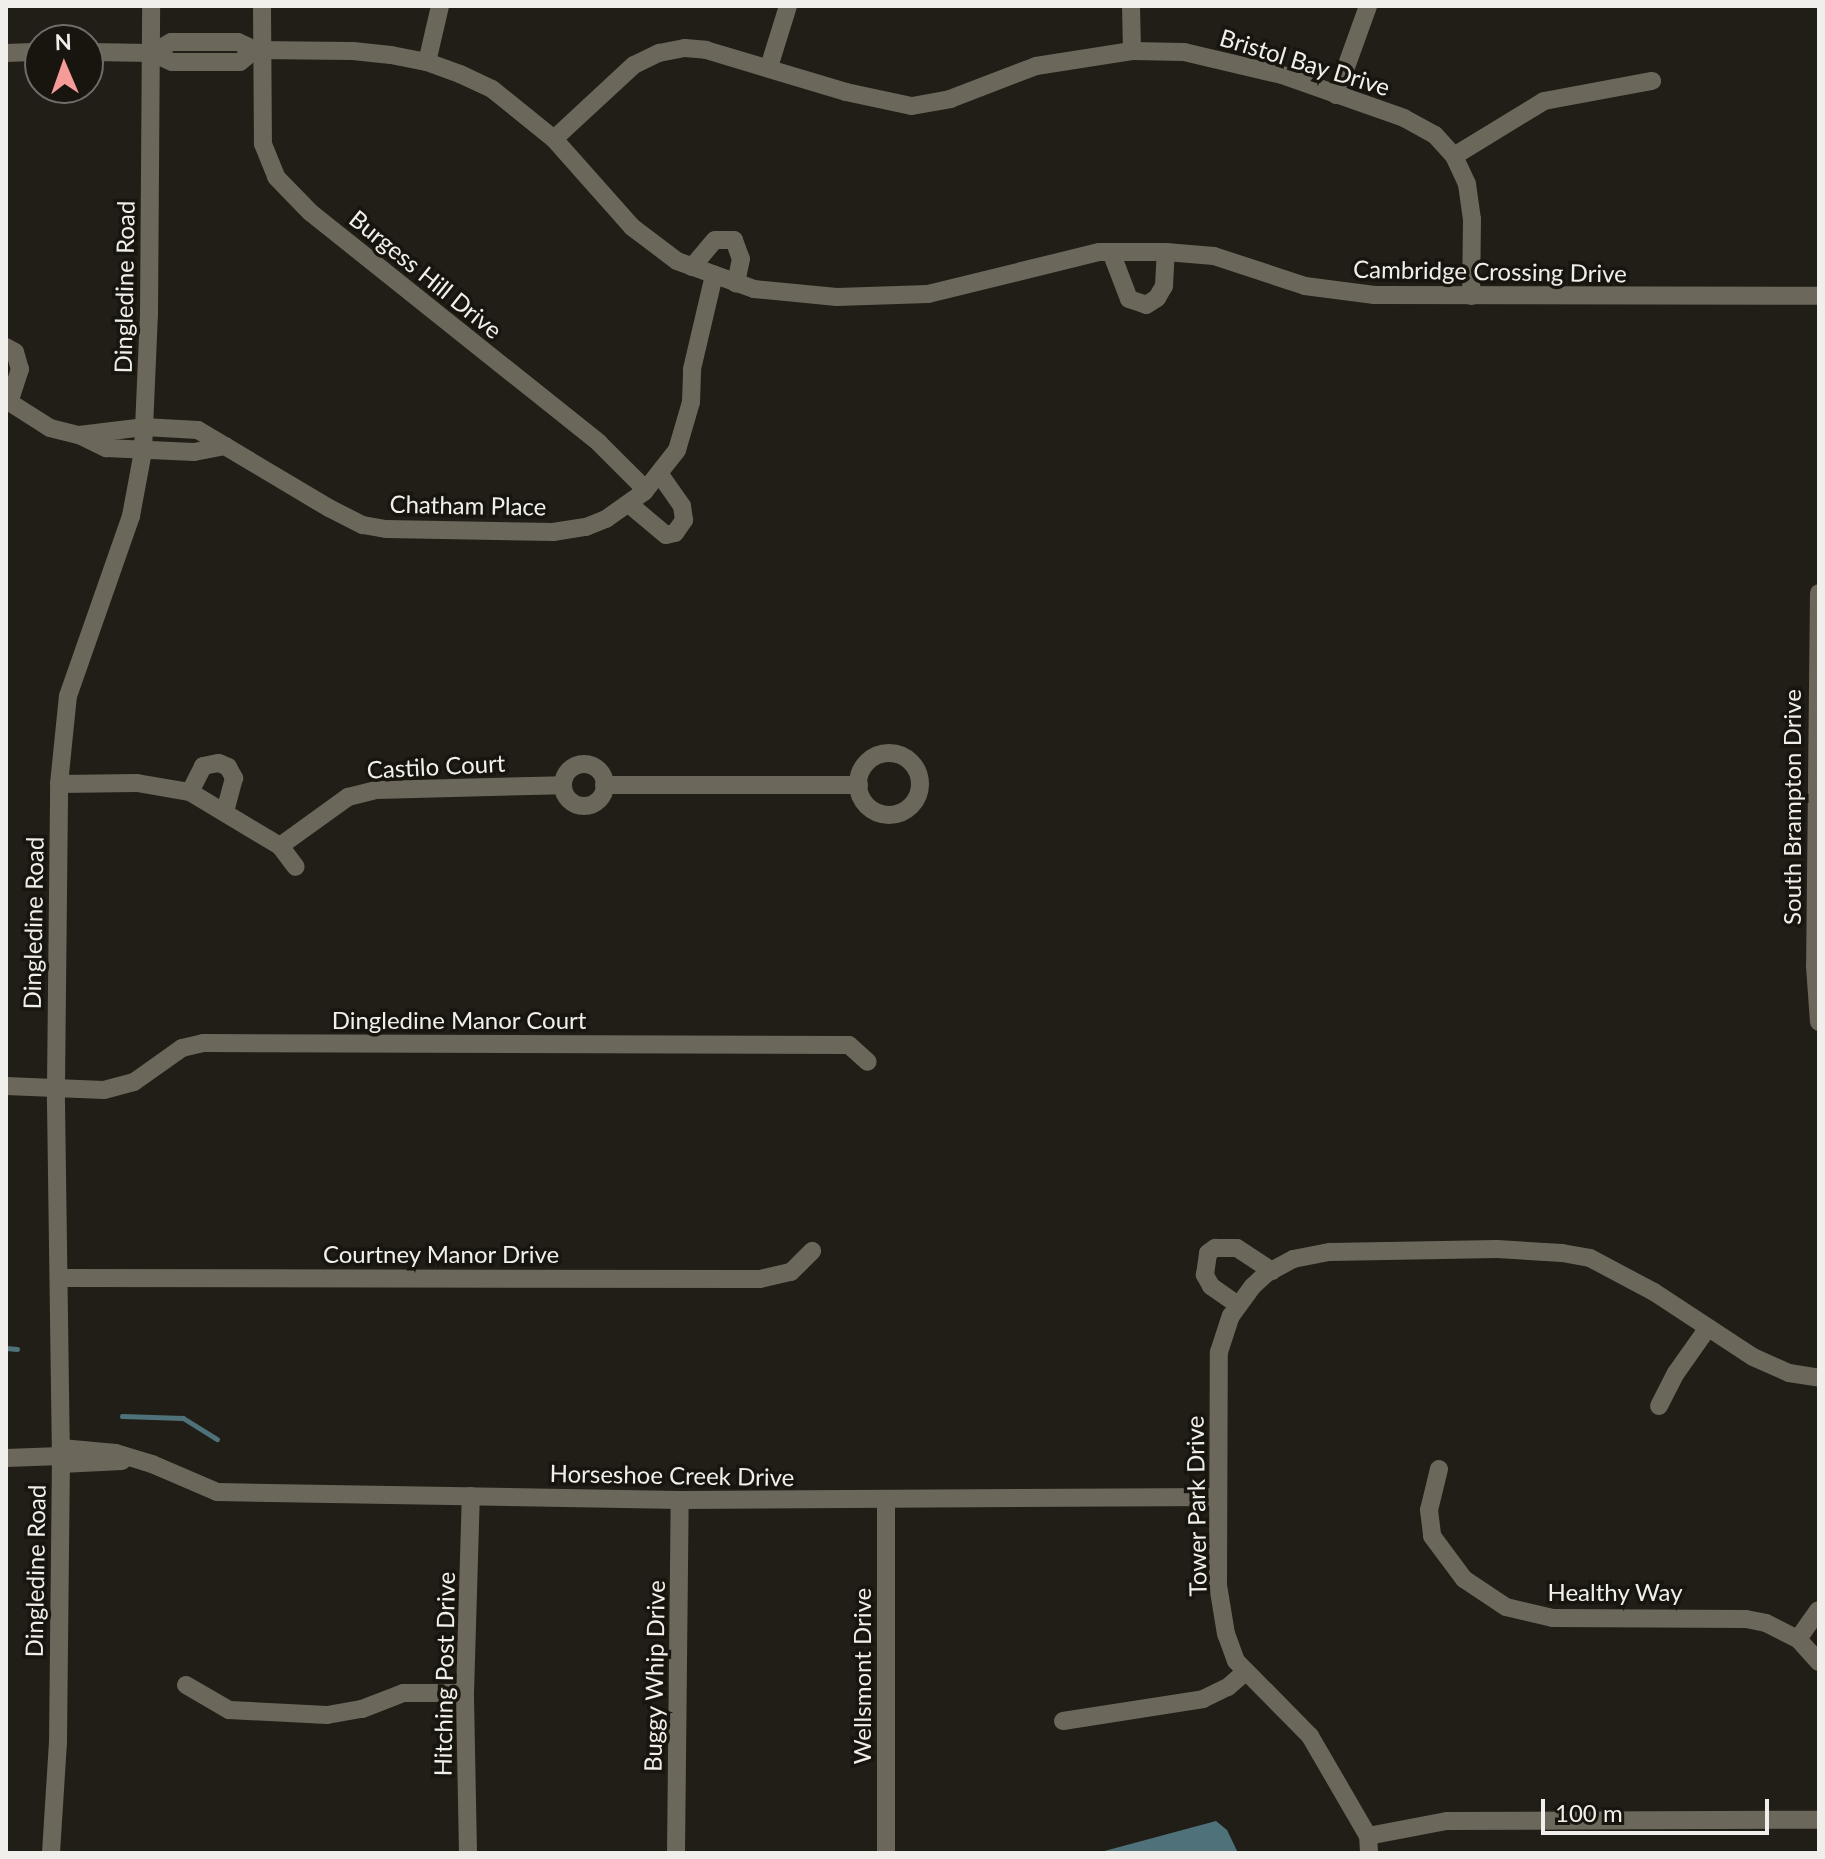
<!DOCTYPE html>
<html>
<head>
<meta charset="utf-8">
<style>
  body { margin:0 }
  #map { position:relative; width:1825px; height:1859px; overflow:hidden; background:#201e17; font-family:Lato,sans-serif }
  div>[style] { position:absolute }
  .water>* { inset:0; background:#4f727a }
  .stream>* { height:5px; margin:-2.5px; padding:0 2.5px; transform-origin:2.5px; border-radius:2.5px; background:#4f727a }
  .minor>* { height:18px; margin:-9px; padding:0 9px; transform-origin:9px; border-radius:9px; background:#6b675b }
  .minor>.ring { margin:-9px; padding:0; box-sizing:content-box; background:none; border:18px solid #6b675b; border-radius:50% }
  span { translate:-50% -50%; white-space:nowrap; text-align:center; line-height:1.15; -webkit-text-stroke:7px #17150e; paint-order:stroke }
  .street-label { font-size:24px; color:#f1efeb }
  .frame { position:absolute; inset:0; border:8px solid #f1efeb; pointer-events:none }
  .north { position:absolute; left:24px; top:24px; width:80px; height:80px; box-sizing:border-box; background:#17150e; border:2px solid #6e6c66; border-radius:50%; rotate:358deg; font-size:22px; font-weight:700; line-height:32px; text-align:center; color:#f1efeb }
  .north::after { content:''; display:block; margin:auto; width:28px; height:36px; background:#f59b98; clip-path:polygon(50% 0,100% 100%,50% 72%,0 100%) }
  .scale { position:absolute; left:1541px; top:1799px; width:228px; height:36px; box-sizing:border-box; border:4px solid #f1efeb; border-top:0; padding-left:10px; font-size:24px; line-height:28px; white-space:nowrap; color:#f1efeb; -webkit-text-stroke:6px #17150e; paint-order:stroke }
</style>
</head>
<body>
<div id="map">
  <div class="water">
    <i style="clip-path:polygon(1216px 1821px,1227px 1830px,1238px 1853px,1097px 1853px)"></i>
  </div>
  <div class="stream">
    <i style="left:6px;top:1348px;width:11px;rotate:5deg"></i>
    <i style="left:122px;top:1416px;width:61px;rotate:1.9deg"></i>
    <i style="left:183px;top:1418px;width:40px;rotate:32deg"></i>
  </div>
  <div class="minor">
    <i style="left:262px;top:6px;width:138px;rotate:89.6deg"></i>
    <i style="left:263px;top:144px;width:35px;rotate:68deg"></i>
    <i style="left:276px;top:177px;width:49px;rotate:45.8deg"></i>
    <i style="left:310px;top:212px;width:370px;rotate:38.6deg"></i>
    <i style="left:599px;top:443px;width:66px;rotate:45deg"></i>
    <i style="left:1131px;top:6px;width:45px;rotate:88.7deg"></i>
    <i style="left:88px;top:52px;width:64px;rotate:0.9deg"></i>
    <i style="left:152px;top:53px;width:22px;rotate:24deg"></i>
    <i style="left:172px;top:62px;width:68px"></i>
    <i style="left:240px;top:62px;width:19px;rotate:-39deg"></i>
    <i style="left:6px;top:53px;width:34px;rotate:-2deg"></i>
    <i style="left:152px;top:53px;width:22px;rotate:-30deg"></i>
    <i style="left:171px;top:42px;width:67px"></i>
    <i style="left:238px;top:42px;width:19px;rotate:25deg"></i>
    <i style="left:255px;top:50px;width:98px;rotate:0.6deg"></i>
    <i style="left:353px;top:51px;width:38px;rotate:6deg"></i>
    <i style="left:391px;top:55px;width:37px;rotate:11deg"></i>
    <i style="left:427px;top:62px;width:35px;rotate:20deg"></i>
    <i style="left:460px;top:74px;width:35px;rotate:25deg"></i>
    <i style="left:492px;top:89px;width:80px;rotate:38.9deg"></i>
    <i style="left:554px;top:139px;width:118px;rotate:48.4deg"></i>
    <i style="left:632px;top:227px;width:56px;rotate:37.1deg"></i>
    <i style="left:677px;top:261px;width:82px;rotate:20deg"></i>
    <i style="left:754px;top:289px;width:83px;rotate:5.5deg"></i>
    <i style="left:837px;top:297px;width:91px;rotate:-1.9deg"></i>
    <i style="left:928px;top:294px;width:176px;rotate:-13.8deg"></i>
    <i style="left:1099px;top:252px;width:67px"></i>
    <i style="left:1166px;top:252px;width:48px;rotate:4.8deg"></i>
    <i style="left:1214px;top:256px;width:96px;rotate:18.2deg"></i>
    <i style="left:1305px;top:286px;width:70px;rotate:7.4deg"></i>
    <i style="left:1374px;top:295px;width:445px;rotate:0.1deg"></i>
    <i style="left:427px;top:62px;width:57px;rotate:-76.9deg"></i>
    <i style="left:769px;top:67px;width:64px;rotate:-72.7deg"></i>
    <i style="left:1336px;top:95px;width:95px;rotate:-70.2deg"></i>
    <i style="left:554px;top:139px;width:109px;rotate:-42.8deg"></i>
    <i style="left:634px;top:65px;width:28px;rotate:-26deg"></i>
    <i style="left:659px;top:53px;width:26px;rotate:-11deg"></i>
    <i style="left:685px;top:48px;width:21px;rotate:5deg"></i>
    <i style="left:706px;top:50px;width:146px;rotate:16.7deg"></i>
    <i style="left:846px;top:92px;width:67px;rotate:12deg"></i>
    <i style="left:912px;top:106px;width:39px;rotate:-10deg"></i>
    <i style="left:950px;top:99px;width:92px;rotate:-21deg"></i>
    <i style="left:1036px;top:66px;width:97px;rotate:-8.9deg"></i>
    <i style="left:1132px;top:51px;width:52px;rotate:1.1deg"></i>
    <i style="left:1184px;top:52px;width:101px;rotate:13.2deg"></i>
    <i style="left:1282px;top:75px;width:129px;rotate:19.4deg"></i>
    <i style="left:1404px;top:118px;width:35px;rotate:29deg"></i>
    <i style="left:1435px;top:135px;width:28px;rotate:48deg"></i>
    <i style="left:1454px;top:156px;width:31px;rotate:65deg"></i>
    <i style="left:1467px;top:184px;width:35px;rotate:82deg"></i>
    <i style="left:1472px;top:219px;width:77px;rotate:90.7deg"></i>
    <i style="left:1454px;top:156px;width:105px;rotate:-31.4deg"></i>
    <i style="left:1544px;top:101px;width:110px;rotate:-10.5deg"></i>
    <i style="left:1111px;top:252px;width:50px;rotate:69deg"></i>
    <i style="left:1129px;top:299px;width:18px;rotate:19deg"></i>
    <i style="left:1146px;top:305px;width:13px;rotate:-32deg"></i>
    <i style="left:1157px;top:298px;width:14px;rotate:-60deg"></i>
    <i style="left:1164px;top:286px;width:34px;rotate:-87deg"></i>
    <i style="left:692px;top:267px;width:35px;rotate:-50deg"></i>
    <i style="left:715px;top:240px;width:19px"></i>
    <i style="left:734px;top:240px;width:20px;rotate:70deg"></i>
    <i style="left:741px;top:259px;width:25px;rotate:102deg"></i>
    <i style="left:6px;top:347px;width:10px;rotate:29deg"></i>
    <i style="left:15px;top:352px;width:18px;rotate:74deg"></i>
    <i style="left:20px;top:369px;width:35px;rotate:108deg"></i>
    <i style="left:6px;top:400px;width:52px;rotate:32.5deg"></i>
    <i style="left:50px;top:428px;width:30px;rotate:14deg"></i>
    <i style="left:79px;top:435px;width:30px;rotate:26deg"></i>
    <i style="left:106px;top:448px;width:88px;rotate:2.6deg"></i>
    <i style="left:194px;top:452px;width:32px;rotate:-11deg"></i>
    <i style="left:79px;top:435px;width:65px;rotate:-7deg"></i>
    <i style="left:144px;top:427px;width:54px;rotate:3.2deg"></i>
    <i style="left:198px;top:430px;width:152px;rotate:30.8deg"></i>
    <i style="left:329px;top:508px;width:38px;rotate:27deg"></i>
    <i style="left:363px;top:525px;width:23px;rotate:10deg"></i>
    <i style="left:386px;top:529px;width:167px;rotate:1deg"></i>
    <i style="left:553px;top:532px;width:33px;rotate:-9deg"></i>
    <i style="left:586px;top:527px;width:22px;rotate:-22deg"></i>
    <i style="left:606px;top:519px;width:47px;rotate:-35.4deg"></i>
    <i style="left:644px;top:492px;width:53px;rotate:-51.8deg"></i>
    <i style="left:677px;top:450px;width:50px;rotate:-73.7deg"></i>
    <i style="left:691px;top:402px;width:33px;rotate:-88deg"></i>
    <i style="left:692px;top:369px;width:97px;rotate:-76.8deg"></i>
    <i style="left:629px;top:504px;width:48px;rotate:40deg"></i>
    <i style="left:666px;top:535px;width:9px;rotate:-13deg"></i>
    <i style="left:675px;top:533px;width:16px;rotate:-55deg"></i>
    <i style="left:684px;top:520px;width:14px;rotate:-98deg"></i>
    <i style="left:682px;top:506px;width:38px;rotate:-125deg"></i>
    <i style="left:1819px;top:593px;width:373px;rotate:90.6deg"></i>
    <i style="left:1815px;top:966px;width:56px;rotate:85.9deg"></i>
    <i class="ring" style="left:858px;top:753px;width:44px;height:44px"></i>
    <i class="ring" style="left:563px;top:764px;width:24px;height:24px"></i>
    <i style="left:59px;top:784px;width:78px;rotate:-0.7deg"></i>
    <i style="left:137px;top:783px;width:54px;rotate:9.6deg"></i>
    <i style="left:190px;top:792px;width:105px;rotate:31deg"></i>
    <i style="left:280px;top:846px;width:26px;rotate:53deg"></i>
    <i style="left:604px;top:785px;width:255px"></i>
    <i style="left:190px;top:792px;width:29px;rotate:-63deg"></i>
    <i style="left:203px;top:766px;width:16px;rotate:-11deg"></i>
    <i style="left:219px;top:763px;width:10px;rotate:24deg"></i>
    <i style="left:228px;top:767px;width:13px;rotate:61deg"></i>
    <i style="left:234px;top:778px;width:34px;rotate:105deg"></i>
    <i style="left:280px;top:846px;width:84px;rotate:-35.8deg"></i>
    <i style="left:348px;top:797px;width:30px;rotate:-14deg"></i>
    <i style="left:377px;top:790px;width:186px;rotate:-1.5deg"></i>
    <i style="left:6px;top:1086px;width:98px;rotate:2.3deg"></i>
    <i style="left:104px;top:1090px;width:31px;rotate:-15deg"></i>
    <i style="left:134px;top:1082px;width:59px;rotate:-35.3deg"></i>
    <i style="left:182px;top:1048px;width:22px;rotate:-13deg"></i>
    <i style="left:203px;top:1043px;width:646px;rotate:0.18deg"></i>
    <i style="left:849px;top:1045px;width:25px;rotate:42deg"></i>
    <i style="left:60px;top:1278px;width:700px;rotate:0.08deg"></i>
    <i style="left:760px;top:1279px;width:32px;rotate:-13deg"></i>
    <i style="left:791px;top:1272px;width:30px;rotate:-45deg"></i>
    <i style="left:1238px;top:1305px;width:33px;rotate:-145deg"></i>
    <i style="left:1211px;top:1286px;width:13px;rotate:-119deg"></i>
    <i style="left:1205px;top:1275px;width:22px;rotate:-82deg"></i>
    <i style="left:1208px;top:1253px;width:9px;rotate:-36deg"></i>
    <i style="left:1215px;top:1248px;width:22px"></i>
    <i style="left:1237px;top:1248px;width:42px;rotate:33.3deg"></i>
    <i style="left:1659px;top:1406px;width:37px;rotate:-63deg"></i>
    <i style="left:1676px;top:1373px;width:54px;rotate:-54.8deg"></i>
    <i style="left:61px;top:1448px;width:55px;rotate:5.2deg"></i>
    <i style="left:116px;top:1453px;width:38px;rotate:17deg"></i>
    <i style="left:152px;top:1464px;width:71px;rotate:23.3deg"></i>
    <i style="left:217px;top:1492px;width:463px;rotate:1deg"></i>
    <i style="left:680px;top:1500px;width:537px;rotate:-0.32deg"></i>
    <i style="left:6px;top:1458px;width:55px;rotate:-2.1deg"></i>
    <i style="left:61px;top:1464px;width:61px;rotate:-2.8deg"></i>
    <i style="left:1439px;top:1469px;width:42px;rotate:103.7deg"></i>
    <i style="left:1429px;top:1510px;width:26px;rotate:83deg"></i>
    <i style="left:1432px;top:1536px;width:54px;rotate:53.3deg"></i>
    <i style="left:1464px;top:1579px;width:50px;rotate:33.7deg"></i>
    <i style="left:1506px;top:1607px;width:48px;rotate:13.2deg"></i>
    <i style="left:1553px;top:1618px;width:193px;rotate:0.3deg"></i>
    <i style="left:1746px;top:1619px;width:20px;rotate:11deg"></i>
    <i style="left:1766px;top:1623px;width:36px;rotate:27deg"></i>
    <i style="left:1798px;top:1639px;width:31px;rotate:48deg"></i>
    <i style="left:1798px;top:1639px;width:35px;rotate:-55deg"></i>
    <i style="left:186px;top:1685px;width:50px;rotate:30.2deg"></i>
    <i style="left:229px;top:1710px;width:98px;rotate:2.9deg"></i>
    <i style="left:327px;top:1715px;width:36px;rotate:-10deg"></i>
    <i style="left:362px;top:1709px;width:44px;rotate:-21.3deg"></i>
    <i style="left:403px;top:1693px;width:62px"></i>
    <i style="left:1063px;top:1721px;width:142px;rotate:-8.9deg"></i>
    <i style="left:1203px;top:1699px;width:28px;rotate:-26deg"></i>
    <i style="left:1228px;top:1687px;width:23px;rotate:-41deg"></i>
    <i style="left:1368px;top:1836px;width:80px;rotate:-10.8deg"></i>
    <i style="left:1447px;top:1821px;width:372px;rotate:-0.2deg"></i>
    <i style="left:51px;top:1853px;width:111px;rotate:-86.4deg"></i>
    <i style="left:58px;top:1742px;width:281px;rotate:-89.4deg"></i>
    <i style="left:61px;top:1461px;width:376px;rotate:-90.8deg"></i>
    <i style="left:56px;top:1085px;width:301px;rotate:-89.4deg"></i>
    <i style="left:59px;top:784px;width:88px;rotate:-84.2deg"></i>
    <i style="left:68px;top:696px;width:191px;rotate:-70.7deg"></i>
    <i style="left:131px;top:516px;width:66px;rotate:-79.5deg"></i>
    <i style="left:143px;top:451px;width:137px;rotate:-87.5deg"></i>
    <i style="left:149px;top:314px;width:308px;rotate:-89.6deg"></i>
    <i style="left:468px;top:1853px;width:160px;rotate:-91.1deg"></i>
    <i style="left:465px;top:1693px;width:197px;rotate:-88.3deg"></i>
    <i style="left:676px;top:1853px;width:353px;rotate:-89.4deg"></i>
    <i style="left:886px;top:1853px;width:353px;rotate:-90deg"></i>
    <i style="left:1369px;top:1853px;width:17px;rotate:-93deg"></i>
    <i style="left:1368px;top:1836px;width:116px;rotate:-120.1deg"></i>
    <i style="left:1310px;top:1736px;width:105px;rotate:-134.6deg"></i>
    <i style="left:1236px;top:1661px;width:29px;rotate:-110deg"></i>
    <i style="left:1226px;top:1634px;width:50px;rotate:-99.3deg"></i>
    <i style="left:1218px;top:1585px;width:233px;rotate:-89.8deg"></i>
    <i style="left:1219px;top:1352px;width:38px;rotate:-72deg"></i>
    <i style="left:1231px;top:1316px;width:37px;rotate:-54deg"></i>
    <i style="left:1253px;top:1286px;width:19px;rotate:-43deg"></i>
    <i style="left:1267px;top:1273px;width:30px;rotate:-28deg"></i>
    <i style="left:1293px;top:1259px;width:38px;rotate:-11deg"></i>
    <i style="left:1330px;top:1252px;width:167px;rotate:-1deg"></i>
    <i style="left:1497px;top:1249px;width:65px;rotate:3.5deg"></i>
    <i style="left:1562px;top:1253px;width:28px;rotate:10deg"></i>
    <i style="left:1590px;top:1258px;width:72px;rotate:28deg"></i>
    <i style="left:1654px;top:1292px;width:118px;rotate:33.3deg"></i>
    <i style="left:1753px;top:1357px;width:39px;rotate:24deg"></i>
    <i style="left:1789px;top:1373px;width:30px;rotate:9deg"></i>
  </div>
  <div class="street-label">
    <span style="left:1305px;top:62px;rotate:17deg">Bristol Bay Drive</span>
    <span style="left:1490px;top:271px;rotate:1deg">Cambridge Crossing Drive</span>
    <span style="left:426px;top:274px;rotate:39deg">Burgess Hill Drive</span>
    <span style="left:124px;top:287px;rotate:-89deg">Dingledine Road</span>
    <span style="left:468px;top:505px;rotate:1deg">Chatham Place</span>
    <span style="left:436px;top:766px;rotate:-3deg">Castilo Court</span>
    <span style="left:1792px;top:807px;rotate:-90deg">South Brampton Drive</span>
    <span style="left:33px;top:923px;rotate:-89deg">Dingledine Road</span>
    <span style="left:459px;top:1020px">Dingledine Manor Court</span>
    <span style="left:441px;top:1254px">Courtney Manor Drive</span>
    <span style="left:672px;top:1475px;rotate:1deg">Horseshoe Creek Drive</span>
    <span style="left:1196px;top:1506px;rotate:-91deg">Tower Park Drive</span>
    <span style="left:35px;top:1571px;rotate:-89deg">Dingledine Road</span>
    <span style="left:1615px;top:1592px">Healthy Way</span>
    <span style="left:444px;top:1674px;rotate:-89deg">Hitching Post Drive</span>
    <span style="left:654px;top:1676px;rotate:-89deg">Buggy Whip Drive</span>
    <span style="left:862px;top:1676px;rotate:-90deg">Wellsmont Drive</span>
  </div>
  <div class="frame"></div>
  <div class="north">N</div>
  <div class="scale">100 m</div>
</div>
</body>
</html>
